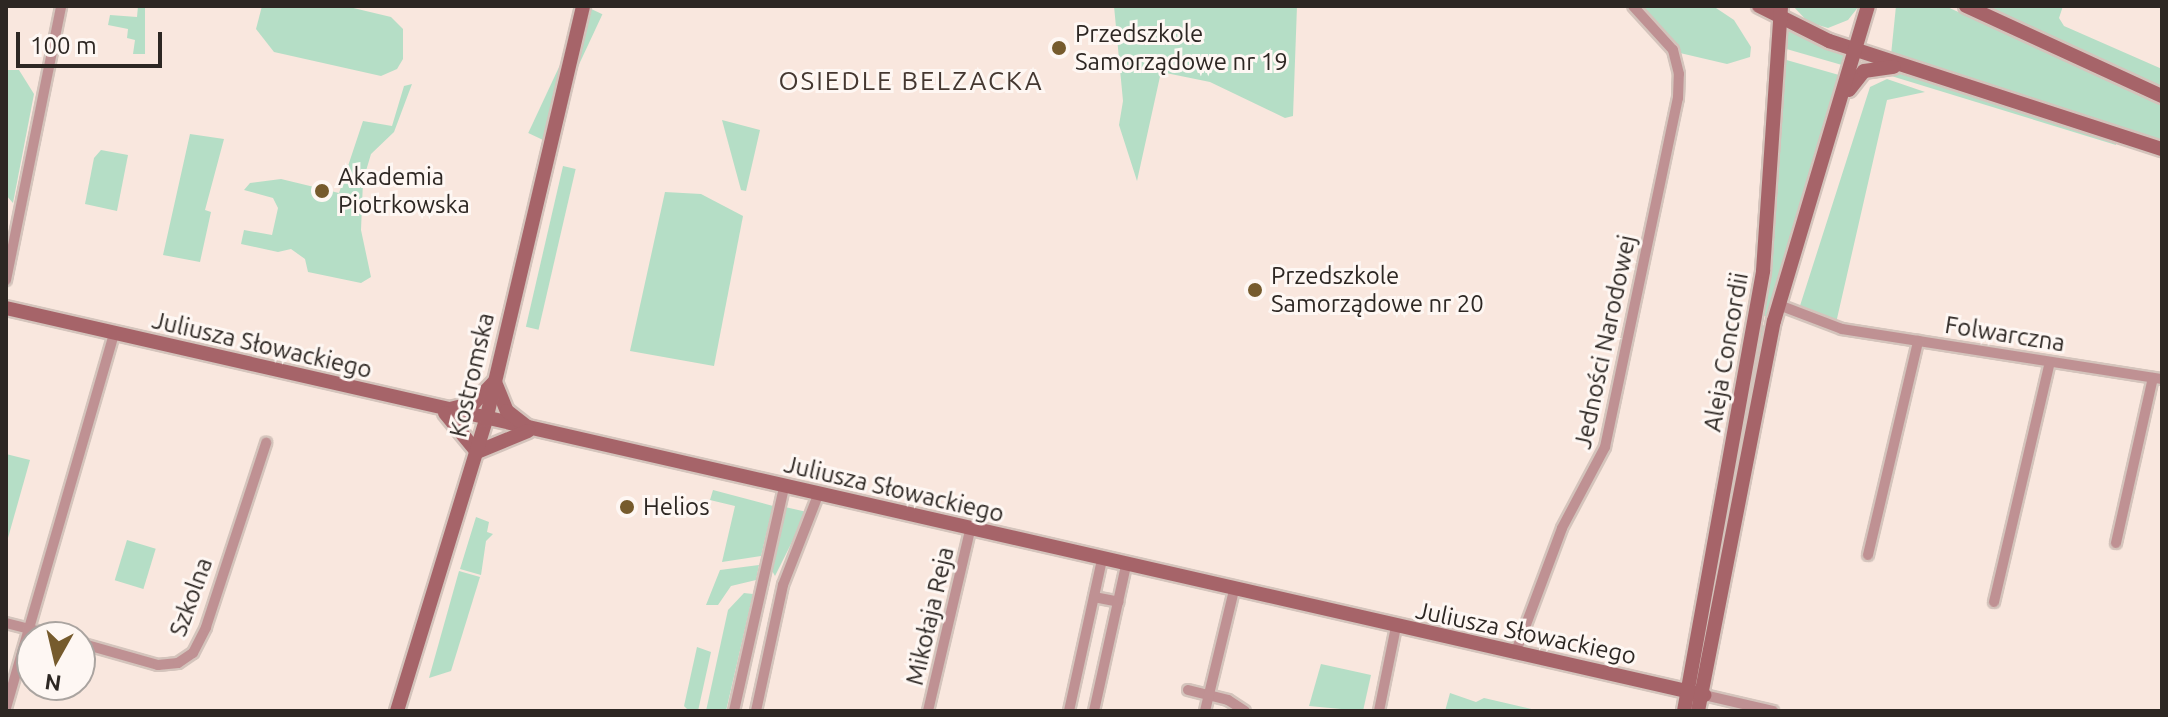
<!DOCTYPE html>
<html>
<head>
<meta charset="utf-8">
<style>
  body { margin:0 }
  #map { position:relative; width:2168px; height:717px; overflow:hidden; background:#f9e7de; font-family:Ubuntu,sans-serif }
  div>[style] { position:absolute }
  .green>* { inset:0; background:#b5dec6; transform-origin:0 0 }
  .roads { filter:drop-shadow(2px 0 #d4c4bc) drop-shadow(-2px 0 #d4c4bc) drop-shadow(0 2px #d4c4bc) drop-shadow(0 -2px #d4c4bc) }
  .street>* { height:10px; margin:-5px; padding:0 5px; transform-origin:5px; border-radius:5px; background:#bf9193 }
  .secondary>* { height:14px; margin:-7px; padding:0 7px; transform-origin:7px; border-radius:7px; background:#a66469 }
  .dots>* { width:22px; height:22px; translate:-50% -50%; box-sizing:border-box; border:4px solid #fef7f3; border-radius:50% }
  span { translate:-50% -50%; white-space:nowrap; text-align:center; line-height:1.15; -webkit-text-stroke:6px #fef7f3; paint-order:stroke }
  .poi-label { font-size:24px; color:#2d2723 }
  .left { translate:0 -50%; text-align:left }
  .street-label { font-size:24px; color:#2d2723 }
  .neighbourhood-label { font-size:26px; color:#443730; letter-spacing:2px }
  .frame { position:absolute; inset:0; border:8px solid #2d2723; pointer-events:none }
  .north { position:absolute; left:16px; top:621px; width:80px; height:80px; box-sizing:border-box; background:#fef7f3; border:2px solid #aaa4a0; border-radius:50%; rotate:188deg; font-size:22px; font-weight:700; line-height:32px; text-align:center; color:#2d2723 }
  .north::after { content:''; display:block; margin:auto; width:28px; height:36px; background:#765b2d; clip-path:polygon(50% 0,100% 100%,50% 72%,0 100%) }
  .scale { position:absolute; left:16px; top:32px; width:146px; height:36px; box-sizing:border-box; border:4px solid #2d2723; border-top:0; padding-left:10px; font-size:24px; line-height:28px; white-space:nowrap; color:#2d2723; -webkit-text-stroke:6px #fef7f3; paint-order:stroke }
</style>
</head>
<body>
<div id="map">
  <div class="green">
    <i style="clip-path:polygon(138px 6px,145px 6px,145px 54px,133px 54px,135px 40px,127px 38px,128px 29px,108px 25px,110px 15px,137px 17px)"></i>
    <i style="clip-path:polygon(262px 6px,345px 6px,391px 17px,403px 29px,403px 59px,397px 69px,381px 76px,274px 52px,256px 29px)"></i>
    <i style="clip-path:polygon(1114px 6px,1297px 6px,1293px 116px,1285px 118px,1210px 82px,1161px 72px,1137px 181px,1119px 125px,1123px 101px)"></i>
    <i style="clip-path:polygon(1641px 6px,1713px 6px,1734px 20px,1751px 47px,1750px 57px,1727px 64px,1680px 53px)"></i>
    <i style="clip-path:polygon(1793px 6px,1859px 6px,1848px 20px,1828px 28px,1808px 22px)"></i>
    <i style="clip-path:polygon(1896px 6px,1945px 6px,2162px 103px,2162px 144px,1891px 55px)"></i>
    <i style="clip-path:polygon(1982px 6px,2063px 6px,2059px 18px,2064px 26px,2162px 69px,2162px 90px)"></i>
    <i style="left:587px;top:7px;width:17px;height:139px;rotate:25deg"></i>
    <i style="clip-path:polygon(1784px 28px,1846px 52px,1842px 65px,1783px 48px)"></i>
    <i style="clip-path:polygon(1783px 59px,1839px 75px,1770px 317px,1761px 315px,1773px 234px)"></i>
    <i style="clip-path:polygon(6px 70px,19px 70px,34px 94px,13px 203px,6px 195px)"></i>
    <i style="clip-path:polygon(1891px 71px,2116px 139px,2116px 145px,1888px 75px)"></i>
    <i style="clip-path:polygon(1887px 79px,1925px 92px,1887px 100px,1836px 323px,1798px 312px,1870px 87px)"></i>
    <i style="clip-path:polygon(412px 84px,394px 132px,371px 154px,363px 181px,361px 230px,371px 277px,361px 283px,308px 272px,305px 259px,291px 249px,278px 252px,241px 244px,244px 230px,272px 235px,278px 208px,273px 198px,244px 190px,250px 183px,281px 179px,339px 193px,363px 121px,392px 126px,404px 86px)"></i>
    <i style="clip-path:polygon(722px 120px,760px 130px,746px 191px,741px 190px)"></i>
    <i style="clip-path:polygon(190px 134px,224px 139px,205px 210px,211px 212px,200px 262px,163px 255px)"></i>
    <i style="clip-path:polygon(101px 150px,128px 155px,117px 211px,85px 204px,94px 158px)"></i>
    <i style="left:563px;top:166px;width:13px;height:165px;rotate:13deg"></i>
    <i style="clip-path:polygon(665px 192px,701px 194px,743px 216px,714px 366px,630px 351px)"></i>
    <i style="clip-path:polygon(1759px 325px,1767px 326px,1729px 518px,1736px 453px)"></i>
    <i style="clip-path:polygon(6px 454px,30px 460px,6px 545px)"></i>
    <i style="clip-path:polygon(713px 490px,773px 506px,761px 556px,722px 562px,735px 506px,710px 500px)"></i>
    <i style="clip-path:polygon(785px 507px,807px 512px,775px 576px,771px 569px)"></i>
    <i style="clip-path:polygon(476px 517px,489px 522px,487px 532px,493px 534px,486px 541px,481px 575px,460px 569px)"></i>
    <i style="left:127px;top:540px;width:30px;height:42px;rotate:17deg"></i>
    <i style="clip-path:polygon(759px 565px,756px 580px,731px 586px,718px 605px,706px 605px,720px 570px)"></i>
    <i style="clip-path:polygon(459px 571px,480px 577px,451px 671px,429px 678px)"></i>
    <i style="clip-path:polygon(744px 593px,753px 594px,726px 711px,706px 711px,728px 610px)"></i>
    <i style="clip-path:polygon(697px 647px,711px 652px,698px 711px,689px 711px,684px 706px)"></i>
    <i style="clip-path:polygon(1321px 664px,1371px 675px,1363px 711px,1309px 706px)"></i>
    <i style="clip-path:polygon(1450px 693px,1476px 702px,1484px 698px,1540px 711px,1445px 711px)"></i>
  </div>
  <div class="roads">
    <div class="street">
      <i style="left:6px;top:280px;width:279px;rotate:-78.6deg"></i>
      <i style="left:1779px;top:305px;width:67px;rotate:20.9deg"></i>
      <i style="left:1842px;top:329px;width:324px;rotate:8.9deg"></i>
      <i style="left:2116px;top:543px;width:169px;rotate:-77.4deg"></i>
      <i style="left:1868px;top:555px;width:220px;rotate:-76.8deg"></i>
      <i style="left:1094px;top:597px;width:25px;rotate:11deg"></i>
      <i style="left:1994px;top:602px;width:246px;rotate:-76.9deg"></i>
      <i style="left:6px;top:623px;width:57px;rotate:14.3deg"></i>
      <i style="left:80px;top:643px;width:81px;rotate:15.8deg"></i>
      <i style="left:158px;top:665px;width:20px;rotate:-6deg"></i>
      <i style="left:178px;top:663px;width:18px;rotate:-34deg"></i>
      <i style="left:193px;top:653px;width:29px;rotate:-63deg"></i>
      <i style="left:206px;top:627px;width:194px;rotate:-71.9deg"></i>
      <i style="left:1515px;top:654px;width:134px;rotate:-69.5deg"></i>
      <i style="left:1562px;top:528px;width:92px;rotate:-62deg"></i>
      <i style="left:1605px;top:447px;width:357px;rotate:-78.2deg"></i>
      <i style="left:1678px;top:98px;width:24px;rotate:-88deg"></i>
      <i style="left:1679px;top:74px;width:25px;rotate:-104deg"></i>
      <i style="left:1673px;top:50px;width:59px;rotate:-132.3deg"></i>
      <i style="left:1188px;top:690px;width:41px;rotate:14deg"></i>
      <i style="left:1228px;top:700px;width:20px;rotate:33deg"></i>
      <i style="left:1704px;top:695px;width:71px;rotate:13.1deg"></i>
      <i style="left:6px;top:708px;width:390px;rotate:-73.9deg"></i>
      <i style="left:734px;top:711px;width:230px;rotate:-77.4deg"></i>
      <i style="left:756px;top:711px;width:129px;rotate:-77.9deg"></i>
      <i style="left:783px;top:585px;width:97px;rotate:-68.7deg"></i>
      <i style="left:928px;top:711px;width:186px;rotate:-76.9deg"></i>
      <i style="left:1069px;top:711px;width:155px;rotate:-77.7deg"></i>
      <i style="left:1094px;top:711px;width:148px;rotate:-77.6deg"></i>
      <i style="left:1205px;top:711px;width:124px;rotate:-76.5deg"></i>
      <i style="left:1379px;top:711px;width:86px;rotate:-78.6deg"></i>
    </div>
    <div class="secondary">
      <i style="left:1759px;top:6px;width:78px;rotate:26.6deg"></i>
      <i style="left:1829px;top:41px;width:350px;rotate:18deg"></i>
      <i style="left:1966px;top:6px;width:216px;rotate:24.7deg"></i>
      <i style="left:1849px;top:90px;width:24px;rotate:-52deg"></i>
      <i style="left:1864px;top:71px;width:30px;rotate:-8deg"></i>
      <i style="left:6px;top:308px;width:1742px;rotate:12.84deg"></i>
      <i style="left:495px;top:382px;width:31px;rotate:68deg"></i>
      <i style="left:507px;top:411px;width:28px;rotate:38deg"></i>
      <i style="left:450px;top:409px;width:25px;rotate:-14deg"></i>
      <i style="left:474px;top:403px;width:30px;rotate:-46deg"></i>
      <i style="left:445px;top:413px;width:50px;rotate:50.6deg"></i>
      <i style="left:477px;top:452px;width:55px;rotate:-22.4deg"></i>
      <i style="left:397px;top:711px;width:304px;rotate:-73deg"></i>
      <i style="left:486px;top:420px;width:425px;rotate:-76.8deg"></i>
      <i style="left:1684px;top:711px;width:447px;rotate:-79.8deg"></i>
      <i style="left:1763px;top:271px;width:266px;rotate:-86.1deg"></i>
      <i style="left:1698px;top:711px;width:397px;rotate:-79deg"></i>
      <i style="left:1774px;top:321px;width:329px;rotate:-73.4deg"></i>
    </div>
  </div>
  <div class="dots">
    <i style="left:1059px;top:48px;background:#765b2d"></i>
    <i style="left:322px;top:191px;background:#765b2d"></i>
    <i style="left:1255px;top:290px;background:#765b2d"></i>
    <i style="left:627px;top:507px;background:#765b2d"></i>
  </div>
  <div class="poi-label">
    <span class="left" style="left:1075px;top:48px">Przedszkole<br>Samorządowe nr 19</span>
    <span class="left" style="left:338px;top:191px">Akademia<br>Piotrkowska</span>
    <span class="left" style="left:1271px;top:290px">Przedszkole<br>Samorządowe nr 20</span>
    <span class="left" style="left:643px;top:507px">Helios</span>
  </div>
  <div class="street-label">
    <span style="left:2005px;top:334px;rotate:9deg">Folwarczna</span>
    <span style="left:1605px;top:342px;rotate:-78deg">Jedności Narodowej</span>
    <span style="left:262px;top:345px;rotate:13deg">Juliusza Słowackiego</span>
    <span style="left:1726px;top:352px;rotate:-80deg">Aleja Concordii</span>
    <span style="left:472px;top:375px;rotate:-77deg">Kostromska</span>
    <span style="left:894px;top:489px;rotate:13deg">Juliusza Słowackiego</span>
    <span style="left:191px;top:597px;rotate:-70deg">Szkolna</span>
    <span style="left:930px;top:616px;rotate:-77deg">Mikołaja Reja</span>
    <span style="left:1526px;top:633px;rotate:12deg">Juliusza Słowackiego</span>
  </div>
  <div class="neighbourhood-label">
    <span style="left:911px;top:81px">OSIEDLE BELZACKA</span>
  </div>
  <div class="frame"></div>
  <div class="north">N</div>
  <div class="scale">100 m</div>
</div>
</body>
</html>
